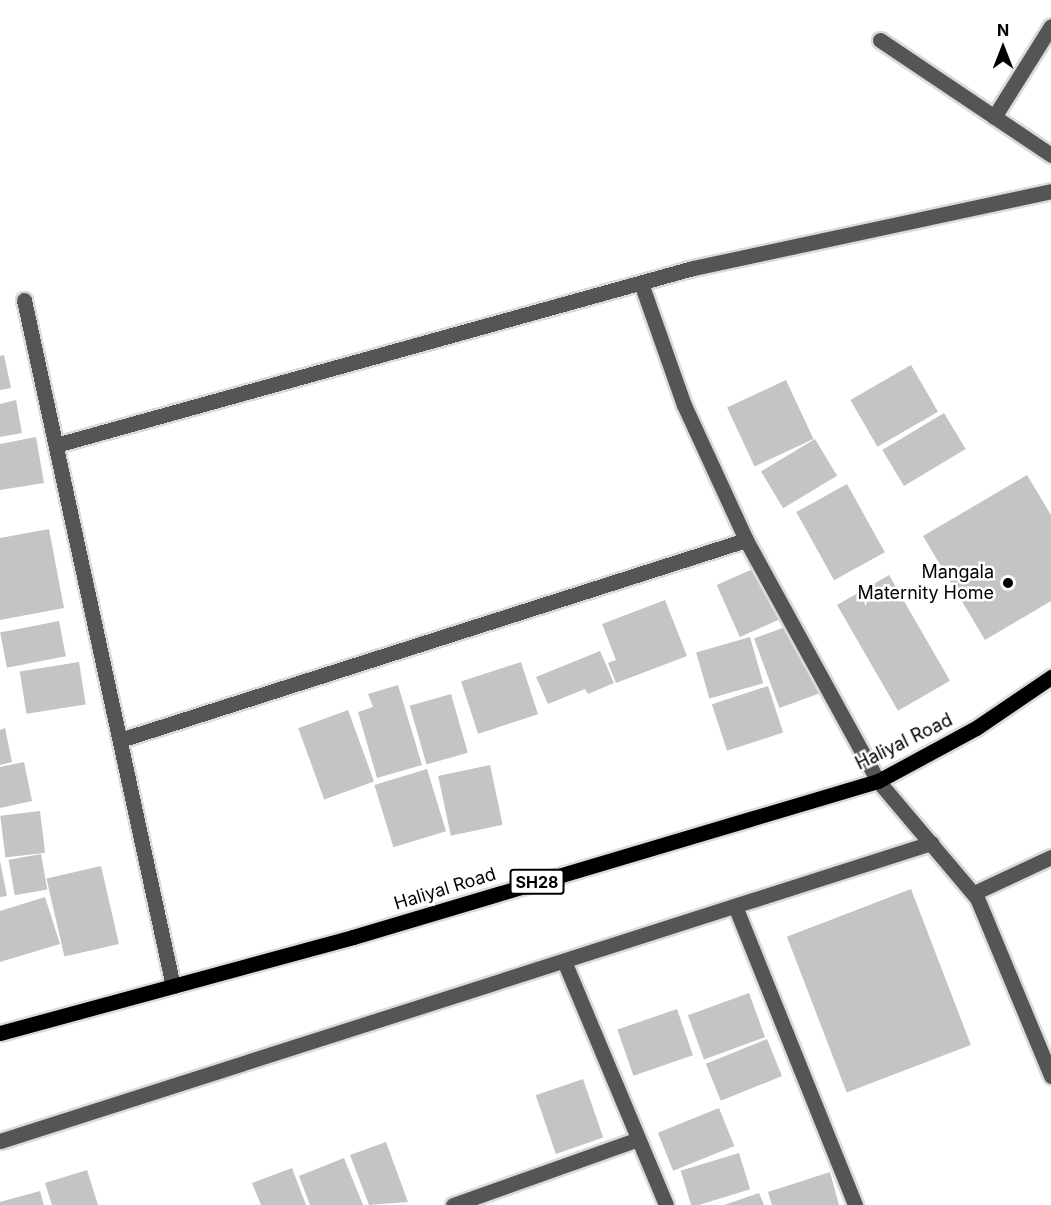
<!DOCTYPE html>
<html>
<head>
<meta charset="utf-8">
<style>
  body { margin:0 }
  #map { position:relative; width:1051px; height:1205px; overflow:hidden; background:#fff; font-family:Inter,sans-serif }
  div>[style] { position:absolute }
  .building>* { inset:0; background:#c4c4c4; transform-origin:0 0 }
  .roads { filter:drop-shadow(2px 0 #dbdbdb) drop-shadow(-2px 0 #dbdbdb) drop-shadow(0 2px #dbdbdb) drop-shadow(0 -2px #dbdbdb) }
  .minor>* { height:15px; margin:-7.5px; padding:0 7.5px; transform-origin:7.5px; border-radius:7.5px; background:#555 }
  .major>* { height:15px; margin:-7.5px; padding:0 7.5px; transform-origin:7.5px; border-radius:7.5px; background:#000 }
  .dots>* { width:16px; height:16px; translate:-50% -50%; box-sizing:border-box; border:3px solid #fff; border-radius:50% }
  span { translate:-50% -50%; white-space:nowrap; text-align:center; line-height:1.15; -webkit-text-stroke:5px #fff; paint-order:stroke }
  .shield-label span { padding:2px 4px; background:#fff; border:2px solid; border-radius:4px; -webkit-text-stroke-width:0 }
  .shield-label { font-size:16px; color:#000; font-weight:700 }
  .poi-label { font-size:18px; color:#000 }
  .right { translate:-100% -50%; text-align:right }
  .street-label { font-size:18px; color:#000 }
  .north { position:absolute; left:973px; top:18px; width:60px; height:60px; -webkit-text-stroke:4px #fff; paint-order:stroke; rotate:0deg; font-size:16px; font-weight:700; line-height:24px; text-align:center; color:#000 }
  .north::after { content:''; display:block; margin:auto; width:21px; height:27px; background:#000; clip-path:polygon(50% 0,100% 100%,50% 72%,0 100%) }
</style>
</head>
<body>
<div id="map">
  <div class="building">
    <i style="clip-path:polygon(4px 355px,11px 388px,0 390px,0 356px)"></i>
    <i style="left:911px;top:365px;width:54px;height:70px;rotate:60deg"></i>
    <i style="left:786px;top:380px;width:65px;height:65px;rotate:65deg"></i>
    <i style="clip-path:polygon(16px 400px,22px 433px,0 437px,0 404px)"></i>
    <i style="left:944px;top:413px;width:42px;height:72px;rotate:59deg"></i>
    <i style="clip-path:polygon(36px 437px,44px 483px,0 490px,0 444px)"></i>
    <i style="left:815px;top:439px;width:43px;height:63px;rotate:59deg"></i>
    <i style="clip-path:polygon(1027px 475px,1051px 515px,1051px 601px,985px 640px,923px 536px)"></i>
    <i style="left:847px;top:484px;width:78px;height:58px;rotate:61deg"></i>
    <i style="clip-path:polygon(49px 529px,64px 608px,0 620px,0 538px)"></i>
    <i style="left:766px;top:563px;width:57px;height:54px;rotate:66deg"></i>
    <i style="left:889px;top:575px;width:122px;height:60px;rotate:60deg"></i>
    <i style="clip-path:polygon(665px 600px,687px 656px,616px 683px,608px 663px,616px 660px,602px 624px)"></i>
    <i style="left:59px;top:621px;width:36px;height:60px;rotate:79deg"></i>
    <i style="left:802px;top:621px;width:74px;height:51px;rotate:70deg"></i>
    <i style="left:750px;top:637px;width:48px;height:56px;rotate:74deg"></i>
    <i style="clip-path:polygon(600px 651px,614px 683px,588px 694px,585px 689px,548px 704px,536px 677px)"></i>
    <i style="left:79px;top:662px;width:43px;height:60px;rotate:81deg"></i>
    <i style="left:521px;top:662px;width:55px;height:63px;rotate:72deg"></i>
    <i style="clip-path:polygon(398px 685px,422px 765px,377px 778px,358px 712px,373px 707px,368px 694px)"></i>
    <i style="left:768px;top:686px;width:49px;height:59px;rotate:72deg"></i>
    <i style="left:451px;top:694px;width:61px;height:43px;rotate:74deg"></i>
    <i style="left:348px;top:710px;width:76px;height:53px;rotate:70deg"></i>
    <i style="clip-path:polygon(5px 728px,12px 762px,0 765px,0 730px)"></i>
    <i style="clip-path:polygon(24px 762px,32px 801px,0 808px,0 767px)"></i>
    <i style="left:490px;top:765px;width:61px;height:53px;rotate:78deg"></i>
    <i style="left:427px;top:769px;width:65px;height:55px;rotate:73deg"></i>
    <i style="left:40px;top:811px;width:42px;height:40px;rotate:83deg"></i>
    <i style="left:41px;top:854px;width:36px;height:33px;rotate:80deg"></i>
    <i style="clip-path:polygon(0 861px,7px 896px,0 897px)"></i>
    <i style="left:101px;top:866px;width:80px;height:56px;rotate:77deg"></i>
    <i style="left:911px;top:889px;width:167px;height:133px;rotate:69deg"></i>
    <i style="clip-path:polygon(45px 897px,60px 944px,0 962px,0 911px)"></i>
    <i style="left:749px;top:993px;width:47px;height:65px;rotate:70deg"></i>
    <i style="left:677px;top:1009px;width:49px;height:63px;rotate:71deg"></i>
    <i style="left:767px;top:1039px;width:40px;height:66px;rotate:68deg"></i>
    <i style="left:583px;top:1079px;width:62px;height:50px;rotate:71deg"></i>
    <i style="left:719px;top:1108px;width:41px;height:66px;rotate:68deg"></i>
    <i style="clip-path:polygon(386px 1142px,408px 1202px,369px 1205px,350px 1155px)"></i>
    <i style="left:739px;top:1153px;width:38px;height:61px;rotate:73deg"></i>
    <i style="clip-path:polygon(344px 1158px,363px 1205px,310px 1205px,299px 1176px)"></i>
    <i style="clip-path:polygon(292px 1168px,306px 1205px,261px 1205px,252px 1183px)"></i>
    <i style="clip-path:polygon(87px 1170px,98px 1205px,52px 1205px,45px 1183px)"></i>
    <i style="clip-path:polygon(830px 1172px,839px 1205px,772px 1205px,768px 1192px)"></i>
    <i style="clip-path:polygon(40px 1191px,44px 1205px,0 1205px,0 1202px)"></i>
    <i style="clip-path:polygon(759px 1193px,764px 1205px,724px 1205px)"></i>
  </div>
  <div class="roads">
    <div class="minor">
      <i style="left:880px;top:40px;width:206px;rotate:33.9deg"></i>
      <i style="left:994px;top:117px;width:107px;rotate:-57.9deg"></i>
      <i style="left:641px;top:283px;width:129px;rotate:70.6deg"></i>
      <i style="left:684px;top:405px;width:149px;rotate:65.3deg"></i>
      <i style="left:746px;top:540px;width:275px;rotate:61.3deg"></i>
      <i style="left:878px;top:781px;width:153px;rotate:49.8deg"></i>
      <i style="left:977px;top:898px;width:193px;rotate:67.4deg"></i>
      <i style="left:24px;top:300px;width:702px;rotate:77.75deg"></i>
      <i style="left:56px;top:445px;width:661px;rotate:-15.53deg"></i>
      <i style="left:693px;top:268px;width:366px;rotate:-12.1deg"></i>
      <i style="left:120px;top:740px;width:657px;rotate:-17.72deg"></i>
      <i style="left:974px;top:893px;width:85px;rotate:-25.1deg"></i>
      <i style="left:735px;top:906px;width:322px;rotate:68.1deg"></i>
      <i style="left:564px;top:961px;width:264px;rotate:67.3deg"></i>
      <i style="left:0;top:1141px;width:978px;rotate:-17.75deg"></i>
      <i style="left:453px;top:1205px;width:196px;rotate:-19.6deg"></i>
    </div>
    <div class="major">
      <i style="left:0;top:1033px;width:366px;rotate:-15.2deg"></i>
      <i style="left:353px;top:937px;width:548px;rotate:-16.55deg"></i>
      <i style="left:878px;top:781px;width:111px;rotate:-28.4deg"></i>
      <i style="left:976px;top:728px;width:91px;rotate:-34.2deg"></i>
    </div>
  </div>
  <div class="dots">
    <i style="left:1008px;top:583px;background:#000"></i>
  </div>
  <div class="shield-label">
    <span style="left:537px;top:882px">SH28</span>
  </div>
  <div class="poi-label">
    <span class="right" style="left:994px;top:583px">Mangala<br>Maternity Home</span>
  </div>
  <div class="street-label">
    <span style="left:904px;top:742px;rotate:-26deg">Haliyal Road</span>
    <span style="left:445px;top:889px;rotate:-17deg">Haliyal Road</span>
  </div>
  <div class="north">N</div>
</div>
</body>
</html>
